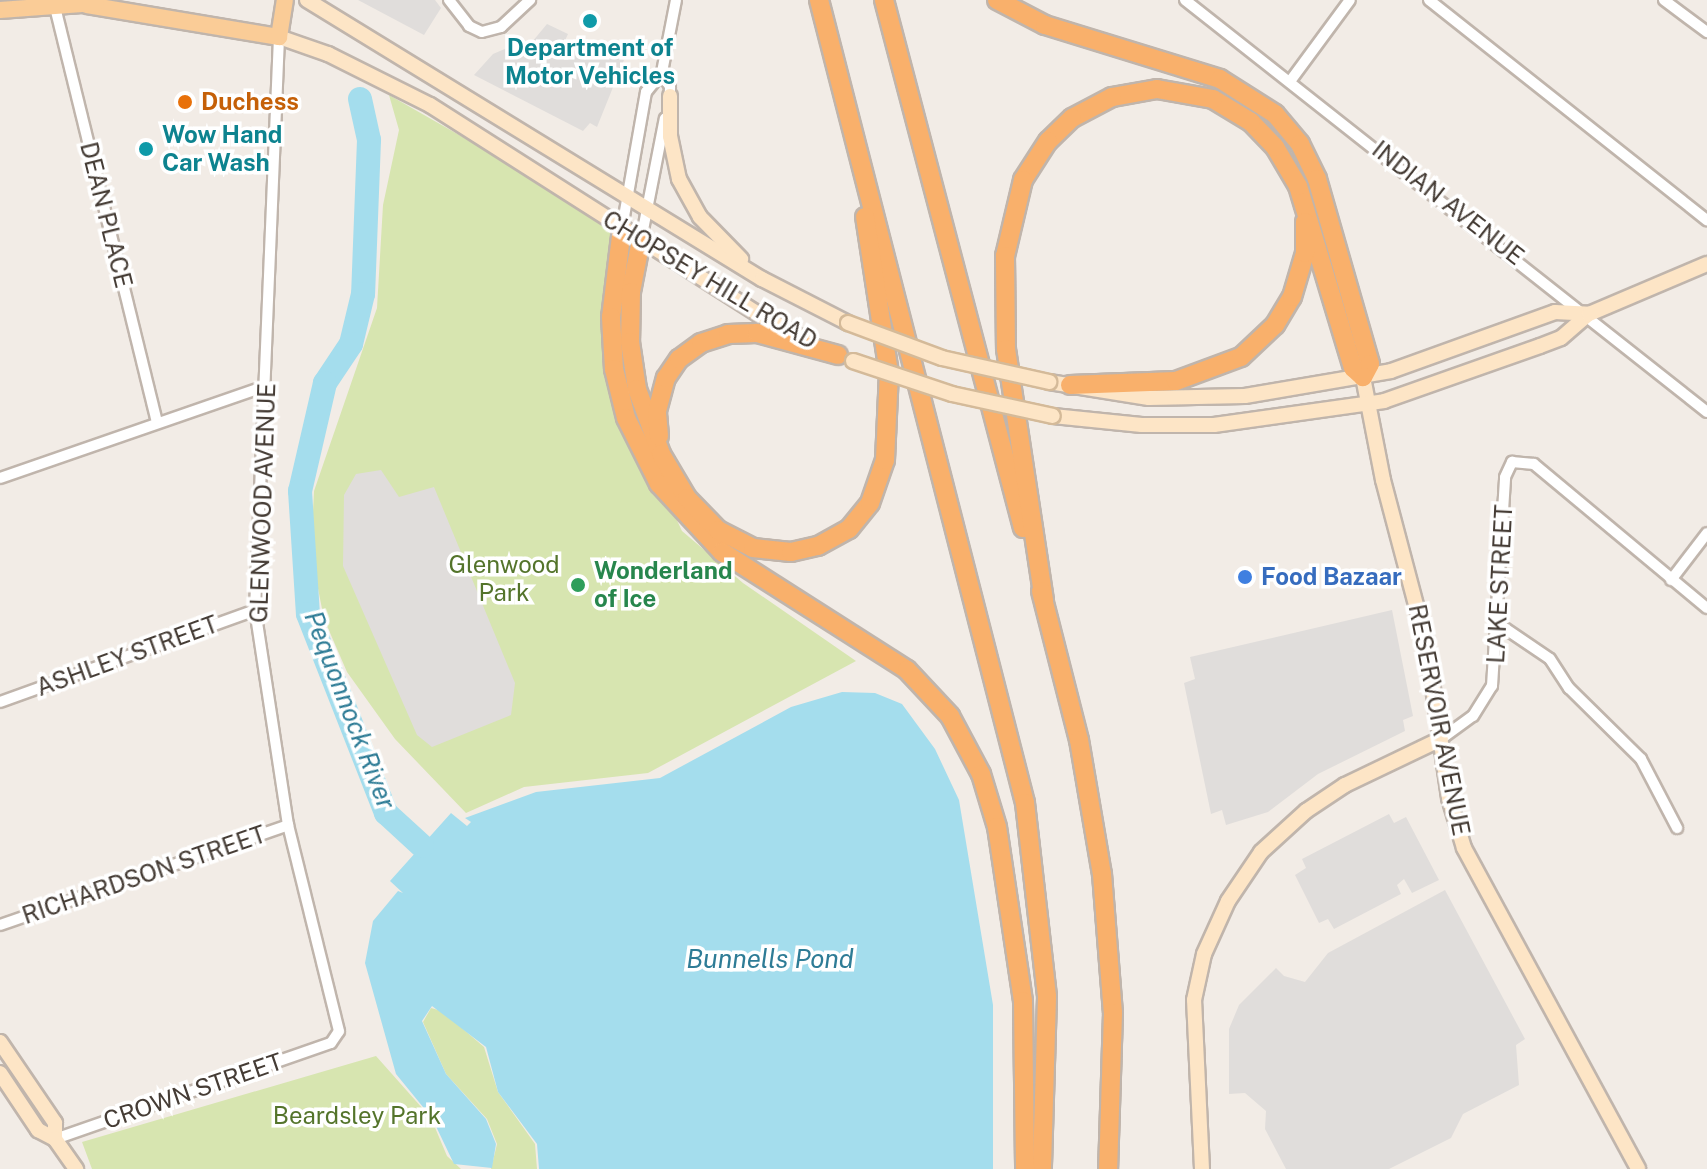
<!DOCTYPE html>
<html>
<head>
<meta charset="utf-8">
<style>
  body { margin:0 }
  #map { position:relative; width:1707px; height:1169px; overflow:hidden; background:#f2ece6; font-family:"Public Sans",sans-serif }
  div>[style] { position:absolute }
  .green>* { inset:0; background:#d7e5b0 }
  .parking>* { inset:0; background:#e0dddb }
  .water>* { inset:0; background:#a4dded }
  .river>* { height:24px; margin:-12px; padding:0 12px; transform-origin:12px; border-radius:12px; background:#a4dded }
  .roads { filter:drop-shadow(2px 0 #c0b5ac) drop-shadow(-2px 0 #c0b5ac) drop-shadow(0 2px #c0b5ac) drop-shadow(0 -2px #c0b5ac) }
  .minor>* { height:10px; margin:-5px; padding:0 5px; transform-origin:5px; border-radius:5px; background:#fff }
  .secondary>* { height:14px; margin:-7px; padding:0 7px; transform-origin:7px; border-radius:7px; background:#fde5c6 }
  .primary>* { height:16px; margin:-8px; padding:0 8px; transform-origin:8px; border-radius:8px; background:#facc97 }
  .motorway>* { height:18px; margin:-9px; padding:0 9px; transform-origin:9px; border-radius:9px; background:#f9b06b }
  .bridges { filter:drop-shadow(2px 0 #d4ba99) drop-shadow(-2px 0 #d4ba99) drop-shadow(0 2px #d4ba99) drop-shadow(0 -2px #d4ba99) }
  .secondary-bridge>* { height:14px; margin:-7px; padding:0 7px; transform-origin:7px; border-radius:7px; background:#fde5c6 }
  .dots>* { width:22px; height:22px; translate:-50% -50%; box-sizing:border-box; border:4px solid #fff; border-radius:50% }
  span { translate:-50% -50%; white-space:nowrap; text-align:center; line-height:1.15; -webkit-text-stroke:7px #fff; paint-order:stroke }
  .culture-label { font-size:24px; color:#0d838f; font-weight:700 }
  .left { translate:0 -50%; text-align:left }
  .food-label { font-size:24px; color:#c56008; font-weight:700 }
  .street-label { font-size:24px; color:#453c35 }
  .park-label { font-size:24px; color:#54742b }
  .leisure-label { font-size:24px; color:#27864d; font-weight:700 }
  .shop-label { font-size:24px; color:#366cbe; font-weight:700 }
  .water-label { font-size:26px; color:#2e7c96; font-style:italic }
</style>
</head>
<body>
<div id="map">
  <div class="green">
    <i style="clip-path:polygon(389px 95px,633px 234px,621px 297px,623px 372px,640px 442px,682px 531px,743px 583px,856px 661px,648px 773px,524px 787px,466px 813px,395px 739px,347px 672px,324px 619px,311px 553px,314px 491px,377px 308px,383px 205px,399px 130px)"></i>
    <i style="clip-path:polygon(431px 1008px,442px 1011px,484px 1047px,498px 1092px,535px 1144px,537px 1169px,491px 1169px,497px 1144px,487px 1119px,446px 1074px,423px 1022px)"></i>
    <i style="clip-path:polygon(376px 1056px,431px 1118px,447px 1156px,461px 1169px,92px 1169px,82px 1142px)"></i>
  </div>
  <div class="parking">
    <i style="clip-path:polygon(358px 0,435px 0,441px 8px,424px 35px)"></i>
    <i style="clip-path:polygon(547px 24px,568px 34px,563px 45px,584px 56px,592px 44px,624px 60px,597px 127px,590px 123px,583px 131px,474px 75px,493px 54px,507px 48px,522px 54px)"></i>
    <i style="clip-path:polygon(381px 470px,399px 497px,434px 487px,515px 683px,511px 715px,432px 747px,417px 735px,343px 566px,344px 495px,356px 474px)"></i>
    <i style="clip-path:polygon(1392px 610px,1413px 716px,1403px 720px,1405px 731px,1318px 774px,1268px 812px,1226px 825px,1222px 810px,1211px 814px,1184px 683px,1195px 679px,1190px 657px)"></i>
    <i style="clip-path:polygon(1389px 814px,1394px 823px,1406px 817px,1439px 880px,1412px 893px,1404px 879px,1397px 885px,1401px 894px,1334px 929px,1328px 919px,1319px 923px,1295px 875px,1306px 868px,1302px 859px)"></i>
    <i style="clip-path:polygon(1445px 890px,1525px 1039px,1516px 1045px,1519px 1085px,1463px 1114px,1451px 1138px,1389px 1169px,1286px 1169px,1265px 1129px,1266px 1111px,1245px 1093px,1229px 1094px,1229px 1029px,1239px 1005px,1276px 968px,1284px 976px,1305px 982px,1328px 953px)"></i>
  </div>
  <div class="water">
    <i style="clip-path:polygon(842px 692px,875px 693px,902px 704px,935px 749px,959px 800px,993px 1005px,993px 1169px,539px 1169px,537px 1144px,498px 1092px,486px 1047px,432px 1006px,422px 1021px,446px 1074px,486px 1119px,496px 1144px,492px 1168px,454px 1164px,432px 1118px,396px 1074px,365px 963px,373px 921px,398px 891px,403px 893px,390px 881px,451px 813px,467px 826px,471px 822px,465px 818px,536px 792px,660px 778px,791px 707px)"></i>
  </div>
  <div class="river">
    <i style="left:360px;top:99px;width:42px;rotate:77.6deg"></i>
    <i style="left:369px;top:140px;width:154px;rotate:92.2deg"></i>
    <i style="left:363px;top:294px;width:51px;rotate:103.5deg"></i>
    <i style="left:351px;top:344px;width:47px;rotate:123.7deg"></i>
    <i style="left:325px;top:383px;width:111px;rotate:103deg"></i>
    <i style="left:300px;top:491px;width:123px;rotate:86.3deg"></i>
    <i style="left:308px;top:614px;width:214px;rotate:68.6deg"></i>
    <i style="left:386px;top:813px;width:49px;rotate:42.5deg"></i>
  </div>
  <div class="roads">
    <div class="minor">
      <i style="left:449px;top:0;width:33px;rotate:52deg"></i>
      <i style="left:469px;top:26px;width:14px;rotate:25deg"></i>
      <i style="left:482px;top:32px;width:20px;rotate:-15deg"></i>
      <i style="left:501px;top:27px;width:40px;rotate:-43deg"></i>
      <i style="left:1185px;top:0;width:665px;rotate:38.28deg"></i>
      <i style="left:1429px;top:0;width:355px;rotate:38.4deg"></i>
      <i style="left:1664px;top:0;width:54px;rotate:36.7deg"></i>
      <i style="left:55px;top:7px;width:428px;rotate:76.2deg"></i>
      <i style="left:1291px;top:80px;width:99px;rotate:-53.6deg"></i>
      <i style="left:669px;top:103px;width:16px;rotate:-86deg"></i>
      <i style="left:670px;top:87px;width:17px;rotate:-118deg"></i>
      <i style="left:662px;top:72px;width:73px;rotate:-79deg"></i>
      <i style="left:622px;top:228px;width:138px;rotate:-80deg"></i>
      <i style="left:646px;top:92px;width:26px;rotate:-51deg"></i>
      <i style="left:641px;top:240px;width:124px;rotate:-78.9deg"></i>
      <i style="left:0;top:478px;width:281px;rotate:-19.1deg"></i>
      <i style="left:1671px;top:580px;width:59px;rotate:-52.5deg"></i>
      <i style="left:1500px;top:625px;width:60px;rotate:34.2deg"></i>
      <i style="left:1550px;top:659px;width:35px;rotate:57deg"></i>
      <i style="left:1569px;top:688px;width:101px;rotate:44.6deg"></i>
      <i style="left:1641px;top:759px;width:78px;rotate:62.4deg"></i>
      <i style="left:0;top:702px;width:271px;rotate:-19.8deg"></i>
      <i style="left:1441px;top:739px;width:39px;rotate:-36deg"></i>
      <i style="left:1473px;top:716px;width:36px;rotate:-58deg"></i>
      <i style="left:1492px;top:686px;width:209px;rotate:-86.4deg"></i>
      <i style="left:1505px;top:477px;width:17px;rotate:-65deg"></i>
      <i style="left:1512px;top:462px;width:22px;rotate:5deg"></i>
      <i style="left:1534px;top:464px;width:225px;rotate:39.8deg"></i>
      <i style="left:0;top:925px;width:305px;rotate:-19.1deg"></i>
      <i style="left:55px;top:1139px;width:292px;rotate:-19.2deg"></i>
      <i style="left:331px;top:1043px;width:14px;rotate:-56deg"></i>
      <i style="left:339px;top:1031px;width:212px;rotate:-103.9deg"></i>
      <i style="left:288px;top:825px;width:218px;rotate:-98.7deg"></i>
      <i style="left:255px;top:610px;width:574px;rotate:-87.6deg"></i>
    </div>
    <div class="secondary">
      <i style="left:307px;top:0;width:534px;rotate:31.52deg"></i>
      <i style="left:762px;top:279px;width:97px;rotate:27.1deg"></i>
      <i style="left:279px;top:37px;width:52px;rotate:19.1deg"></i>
      <i style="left:328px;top:54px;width:114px;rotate:26.6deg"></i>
      <i style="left:430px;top:105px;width:389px;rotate:32.5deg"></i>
      <i style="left:758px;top:314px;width:57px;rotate:28.4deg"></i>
      <i style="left:670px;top:96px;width:40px;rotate:90deg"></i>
      <i style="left:670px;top:136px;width:44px;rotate:78.2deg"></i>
      <i style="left:679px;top:179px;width:43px;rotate:61.1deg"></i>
      <i style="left:700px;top:217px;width:59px;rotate:45.7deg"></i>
      <i style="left:1363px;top:377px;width:105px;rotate:79deg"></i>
      <i style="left:1383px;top:480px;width:173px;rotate:75.2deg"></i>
      <i style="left:1427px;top:647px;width:153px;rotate:81.7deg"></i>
      <i style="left:1449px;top:798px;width:52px;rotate:73.3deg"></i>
      <i style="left:1464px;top:848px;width:365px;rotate:61.5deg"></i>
      <i style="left:1049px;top:382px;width:101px;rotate:9.1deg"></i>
      <i style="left:1149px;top:398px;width:96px;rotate:-1.2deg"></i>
      <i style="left:1245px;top:396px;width:148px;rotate:-9.7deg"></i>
      <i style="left:1391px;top:371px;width:174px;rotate:-19.8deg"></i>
      <i style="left:1555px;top:312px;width:34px;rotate:3deg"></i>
      <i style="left:1053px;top:416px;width:89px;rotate:5.8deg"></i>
      <i style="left:1142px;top:425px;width:72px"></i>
      <i style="left:1214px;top:425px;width:172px;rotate:-8deg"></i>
      <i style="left:1384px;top:401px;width:165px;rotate:-19.4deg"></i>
      <i style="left:1540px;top:346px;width:22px;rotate:-21deg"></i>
      <i style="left:1561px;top:338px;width:37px;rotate:-41deg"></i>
      <i style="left:1589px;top:314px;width:128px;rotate:-23deg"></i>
      <i style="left:0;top:1042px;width:98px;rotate:55.8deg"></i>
      <i style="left:55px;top:1123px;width:16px;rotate:90deg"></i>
      <i style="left:0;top:1073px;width:69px;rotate:56.3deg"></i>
      <i style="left:38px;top:1130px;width:19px;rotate:28deg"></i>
      <i style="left:55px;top:1139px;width:37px;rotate:55deg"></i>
      <i style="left:1202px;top:1169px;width:169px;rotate:-92.7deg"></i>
      <i style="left:1194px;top:1000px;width:47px;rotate:-77.7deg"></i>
      <i style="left:1204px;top:954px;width:58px;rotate:-65.6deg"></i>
      <i style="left:1228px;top:901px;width:59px;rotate:-56deg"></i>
      <i style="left:1261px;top:852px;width:61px;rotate:-42.3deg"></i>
      <i style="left:1306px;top:811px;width:47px;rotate:-33.7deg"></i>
      <i style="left:1345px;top:785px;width:106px;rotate:-25.6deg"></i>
    </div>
    <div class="primary">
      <i style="left:87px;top:5px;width:195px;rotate:9.5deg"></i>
      <i style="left:279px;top:37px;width:37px;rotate:-81deg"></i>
      <i style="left:0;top:10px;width:96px;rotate:-4.2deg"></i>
    </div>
    <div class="motorway">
      <i style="left:819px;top:0;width:829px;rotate:75.61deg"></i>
      <i style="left:1025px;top:803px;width:195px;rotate:83.5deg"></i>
      <i style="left:1047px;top:997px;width:172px;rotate:91.7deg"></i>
      <i style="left:884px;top:0;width:546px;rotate:75.25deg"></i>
      <i style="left:997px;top:0;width:54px;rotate:27.5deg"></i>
      <i style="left:1045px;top:25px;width:183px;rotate:17.1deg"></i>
      <i style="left:1220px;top:79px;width:65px;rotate:32.5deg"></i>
      <i style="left:1275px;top:114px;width:39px;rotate:50deg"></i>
      <i style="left:1300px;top:144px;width:39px;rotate:64deg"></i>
      <i style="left:1317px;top:179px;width:192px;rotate:74deg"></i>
      <i style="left:1370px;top:364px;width:15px;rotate:118deg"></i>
      <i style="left:1363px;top:377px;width:13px;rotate:-138deg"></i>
      <i style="left:1353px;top:368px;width:190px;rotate:-106.8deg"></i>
      <i style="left:1298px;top:186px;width:45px;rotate:-120.5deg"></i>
      <i style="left:1275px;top:147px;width:35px;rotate:-134deg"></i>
      <i style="left:1251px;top:122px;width:44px;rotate:-148.8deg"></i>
      <i style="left:1213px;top:99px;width:57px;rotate:-169.9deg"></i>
      <i style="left:1157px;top:89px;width:46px;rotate:169.9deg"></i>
      <i style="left:1112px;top:97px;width:45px;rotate:152.3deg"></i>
      <i style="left:1072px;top:118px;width:33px;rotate:136deg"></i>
      <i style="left:1048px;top:141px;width:46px;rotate:122.7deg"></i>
      <i style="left:1023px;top:180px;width:78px;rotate:103.3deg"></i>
      <i style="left:1005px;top:256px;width:93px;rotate:89.4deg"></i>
      <i style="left:1006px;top:349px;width:255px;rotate:81.4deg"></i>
      <i style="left:622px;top:228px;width:90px;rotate:97deg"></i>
      <i style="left:611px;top:317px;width:52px;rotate:86.7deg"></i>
      <i style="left:614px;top:369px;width:50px;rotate:76.2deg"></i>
      <i style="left:626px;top:418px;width:74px;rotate:63.4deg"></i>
      <i style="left:659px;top:484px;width:93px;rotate:47.2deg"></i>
      <i style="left:722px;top:552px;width:219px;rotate:32.5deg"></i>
      <i style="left:907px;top:670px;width:63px;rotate:46.9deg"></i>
      <i style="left:950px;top:716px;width:66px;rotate:61.9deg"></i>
      <i style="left:981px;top:774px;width:55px;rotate:73.2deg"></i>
      <i style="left:997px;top:827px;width:176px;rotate:81.5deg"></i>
      <i style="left:1023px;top:1001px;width:168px;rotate:89.3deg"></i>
      <i style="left:641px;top:240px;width:53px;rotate:100.9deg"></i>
      <i style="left:631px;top:292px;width:50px;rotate:91.1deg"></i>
      <i style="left:630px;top:342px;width:48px;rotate:81.5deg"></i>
      <i style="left:637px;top:389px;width:69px;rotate:69.7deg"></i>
      <i style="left:661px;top:454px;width:51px;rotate:59.4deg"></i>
      <i style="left:687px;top:498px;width:45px;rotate:45.9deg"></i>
      <i style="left:718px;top:530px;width:39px;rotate:27deg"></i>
      <i style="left:753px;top:548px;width:38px;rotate:6deg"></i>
      <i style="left:791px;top:552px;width:28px;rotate:-13deg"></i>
      <i style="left:818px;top:546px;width:35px;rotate:-29deg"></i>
      <i style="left:849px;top:529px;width:33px;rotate:-51deg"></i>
      <i style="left:870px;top:503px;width:46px;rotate:-70.8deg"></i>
      <i style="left:885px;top:460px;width:87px;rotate:-87.4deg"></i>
      <i style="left:889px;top:373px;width:158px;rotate:-98.7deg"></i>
      <i style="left:1070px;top:385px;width:106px;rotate:-2.2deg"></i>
      <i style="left:1176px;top:381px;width:69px;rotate:-20.3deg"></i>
      <i style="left:1241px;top:357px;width:47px;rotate:-43.3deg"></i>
      <i style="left:1275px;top:325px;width:33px;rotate:-59deg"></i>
      <i style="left:1292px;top:297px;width:46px;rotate:-73.5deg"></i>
      <i style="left:1305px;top:253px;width:31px;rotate:-90deg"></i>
      <i style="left:659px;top:436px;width:25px;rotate:-95deg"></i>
      <i style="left:657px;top:411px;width:34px;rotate:-75deg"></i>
      <i style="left:666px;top:378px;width:23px;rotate:-56deg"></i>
      <i style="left:679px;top:359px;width:27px;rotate:-36deg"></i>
      <i style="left:701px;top:343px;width:28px;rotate:-18deg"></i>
      <i style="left:728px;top:334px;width:29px;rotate:-2deg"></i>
      <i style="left:757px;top:333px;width:84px;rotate:15.2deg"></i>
      <i style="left:1041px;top:591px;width:154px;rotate:75.7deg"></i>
      <i style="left:1079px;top:740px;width:136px;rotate:80.3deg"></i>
      <i style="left:1102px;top:874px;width:139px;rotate:85.5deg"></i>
      <i style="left:1113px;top:1013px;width:156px;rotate:91.8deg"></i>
    </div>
  </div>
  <div class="bridges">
    <div class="secondary-bridge">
      <i style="left:848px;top:323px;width:100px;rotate:20.4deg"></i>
      <i style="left:942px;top:358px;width:110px;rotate:12.6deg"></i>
      <i style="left:853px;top:361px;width:104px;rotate:18.4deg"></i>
      <i style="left:952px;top:394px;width:103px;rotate:12.3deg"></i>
    </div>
  </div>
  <div class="dots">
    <i style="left:590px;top:21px;background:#0f9aa8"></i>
    <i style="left:185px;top:102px;background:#e8710a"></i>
    <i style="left:146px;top:149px;background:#0f9aa8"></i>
    <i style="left:1245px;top:577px;background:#3f7fe0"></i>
    <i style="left:578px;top:585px;background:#2e9e5b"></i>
  </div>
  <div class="culture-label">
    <span style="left:590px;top:62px">Department of<br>Motor Vehicles</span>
    <span class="left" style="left:162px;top:149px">Wow Hand<br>Car Wash</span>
  </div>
  <div class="food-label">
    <span class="left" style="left:201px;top:102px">Duchess</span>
  </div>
  <div class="street-label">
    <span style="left:1448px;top:203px;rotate:38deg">INDIAN AVENUE</span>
    <span style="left:106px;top:215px;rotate:76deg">DEAN PLACE</span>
    <span style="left:710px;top:280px;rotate:31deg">CHOPSEY HILL ROAD</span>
    <span style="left:263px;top:503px;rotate:-88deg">GLENWOOD AVENUE</span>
    <span style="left:1500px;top:584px;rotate:-87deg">LAKE STREET</span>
    <span style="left:127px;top:656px;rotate:-20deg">ASHLEY STREET</span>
    <span style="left:1439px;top:720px;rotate:79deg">RESERVOIR AVENUE</span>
    <span style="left:144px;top:875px;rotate:-19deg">RICHARDSON STREET</span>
    <span style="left:193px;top:1091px;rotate:-19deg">CROWN STREET</span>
  </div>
  <div class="park-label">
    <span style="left:504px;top:579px">Glenwood<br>Park</span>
    <span style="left:357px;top:1116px">Beardsley Park</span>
  </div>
  <div class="leisure-label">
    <span class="left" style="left:594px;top:585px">Wonderland<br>of Ice</span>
  </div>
  <div class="shop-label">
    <span class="left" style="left:1261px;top:577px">Food Bazaar</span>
  </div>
  <div class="water-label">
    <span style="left:350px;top:710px;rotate:69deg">Pequonnock River</span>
    <span style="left:770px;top:959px">Bunnells Pond</span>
  </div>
</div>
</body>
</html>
